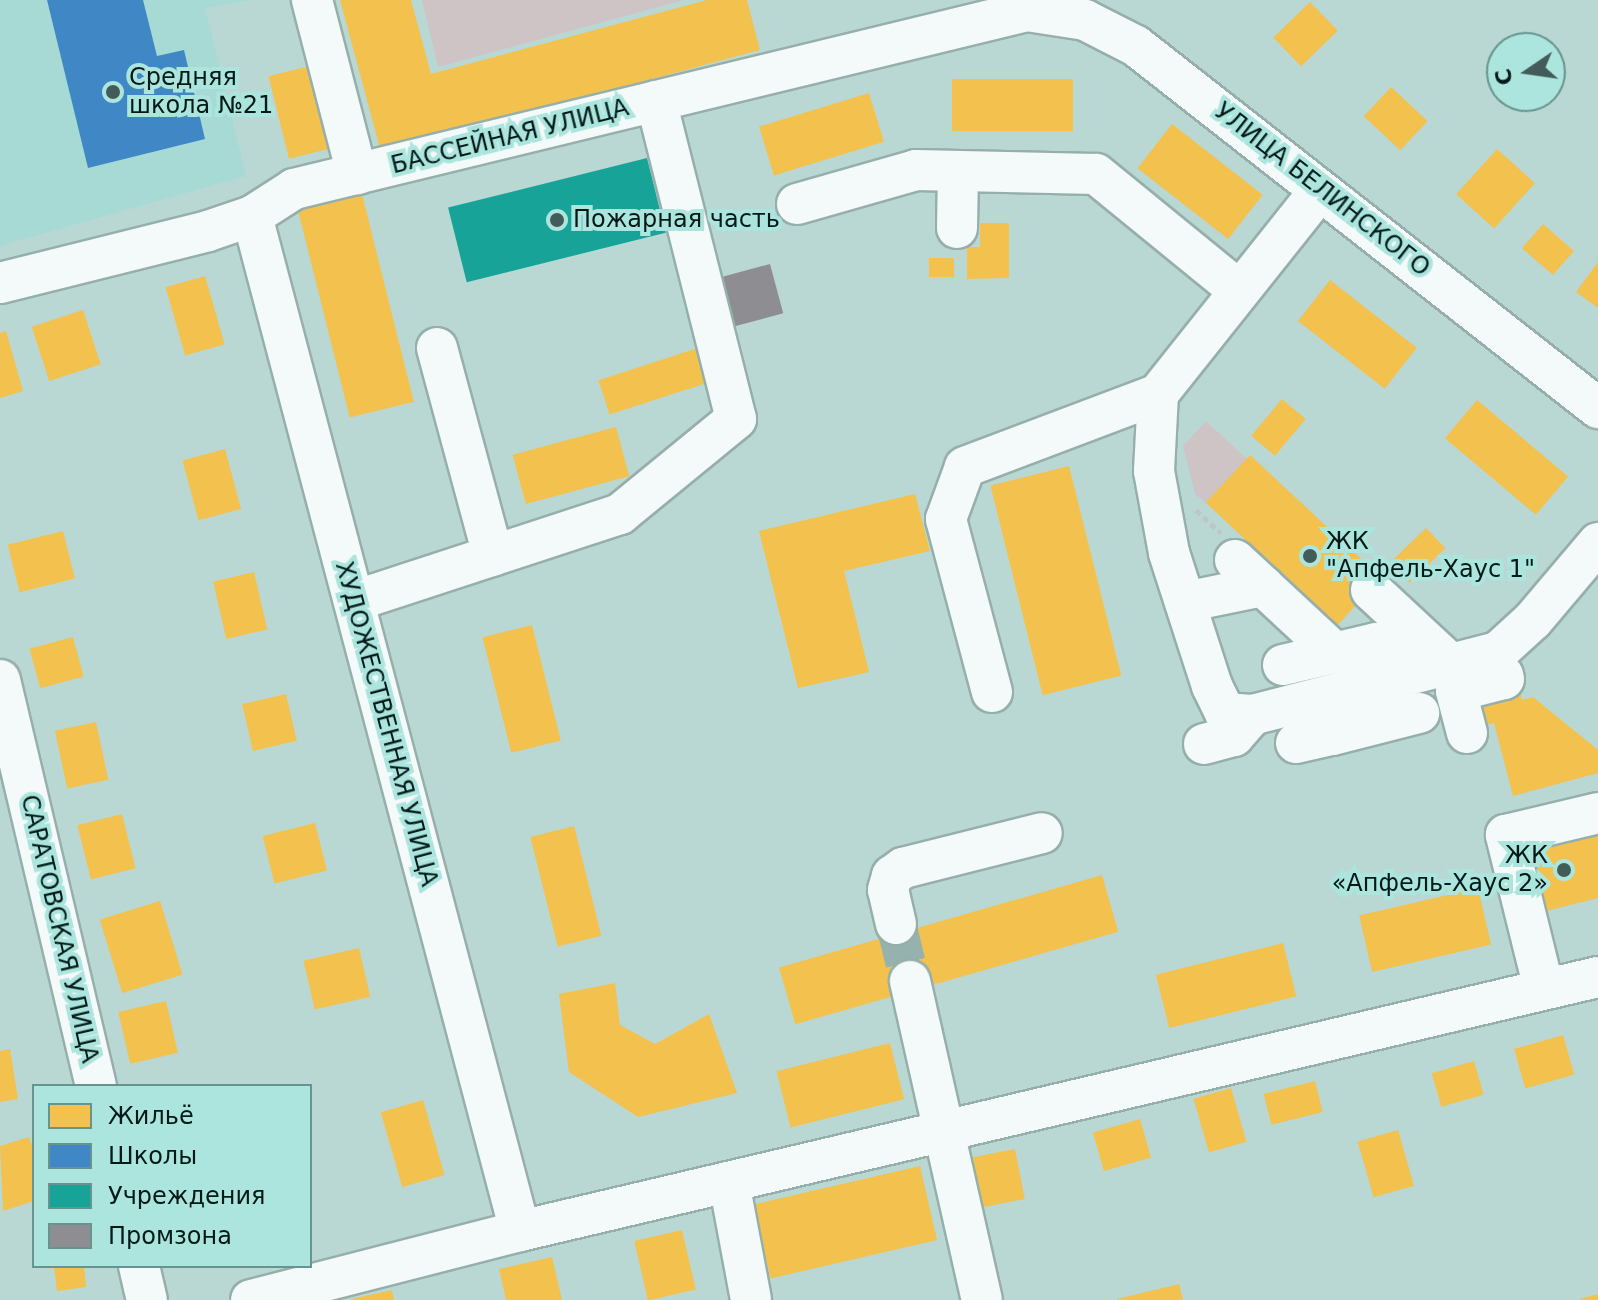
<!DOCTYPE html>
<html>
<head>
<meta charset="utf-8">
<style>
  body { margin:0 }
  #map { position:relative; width:1598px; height:1300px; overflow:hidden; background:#b9d8d4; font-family:"DejaVu Sans",sans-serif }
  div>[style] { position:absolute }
  .built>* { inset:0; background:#a7dad4 }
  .green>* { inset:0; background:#cec4c6 }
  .homes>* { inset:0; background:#f2c14e; transform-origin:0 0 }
  .schools>* { inset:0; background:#3f88c5 }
  .public>* { inset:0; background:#17a398; transform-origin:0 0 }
  .industry>* { inset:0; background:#8d8d92; transform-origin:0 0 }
  .minor-tunnel>* { height:40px; margin-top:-20px; transform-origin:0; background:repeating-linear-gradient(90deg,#95b2ae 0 40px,transparent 0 60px) }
  .path>* { height:5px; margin-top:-2.5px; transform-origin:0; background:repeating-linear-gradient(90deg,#bdc7c6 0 6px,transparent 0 10px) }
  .roads { filter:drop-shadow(2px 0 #96afab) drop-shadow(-2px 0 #96afab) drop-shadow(0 2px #96afab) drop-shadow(0 -2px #96afab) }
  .minor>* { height:40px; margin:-20px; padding:0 20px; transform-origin:20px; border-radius:20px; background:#f4f9f9 }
  .dots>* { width:22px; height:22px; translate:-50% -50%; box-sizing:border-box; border:4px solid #ace5de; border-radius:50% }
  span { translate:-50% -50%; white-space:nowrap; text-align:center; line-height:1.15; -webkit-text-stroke:8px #ace5de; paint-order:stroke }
  .poi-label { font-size:24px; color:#031a18 }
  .left { translate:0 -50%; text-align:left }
  .right { translate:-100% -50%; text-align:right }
  .street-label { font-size:24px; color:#031a18 }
  .legend { position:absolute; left:32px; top:1084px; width:280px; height:184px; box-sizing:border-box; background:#ace5de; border:2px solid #68948f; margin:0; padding:10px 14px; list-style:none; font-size:24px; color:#031a18 }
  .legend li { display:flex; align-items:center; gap:16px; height:40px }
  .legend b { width:40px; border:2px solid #68948f }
  .north { position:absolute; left:1486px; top:32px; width:80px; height:80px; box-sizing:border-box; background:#ace5de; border:2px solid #68948f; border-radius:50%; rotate:257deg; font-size:22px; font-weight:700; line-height:32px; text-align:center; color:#031a18 }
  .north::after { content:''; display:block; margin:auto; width:28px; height:36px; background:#435c5a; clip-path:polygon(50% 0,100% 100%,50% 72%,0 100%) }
</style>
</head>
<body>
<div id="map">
  <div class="built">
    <i style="clip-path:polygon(0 0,249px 0,205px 8px,246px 176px,0 246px)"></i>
  </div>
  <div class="green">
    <i style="clip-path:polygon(422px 0,684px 0,438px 67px)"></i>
    <i style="clip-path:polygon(1206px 421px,1247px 459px,1206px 503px,1195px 494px,1183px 446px)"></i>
  </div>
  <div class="homes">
    <i style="clip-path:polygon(340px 0,411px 0,431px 74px,707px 0,747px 0,760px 50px,381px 152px)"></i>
    <i style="left:1310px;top:2px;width:40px;height:51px;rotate:46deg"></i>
    <i style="left:318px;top:64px;width:85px;height:51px;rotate:76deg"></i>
    <i style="left:952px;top:79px;width:121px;height:52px"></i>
    <i style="left:1391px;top:87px;width:50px;height:40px;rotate:43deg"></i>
    <i style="left:869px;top:93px;width:51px;height:115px;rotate:73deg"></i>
    <i style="left:1172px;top:124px;width:115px;height:56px;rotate:38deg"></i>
    <i style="left:1497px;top:149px;width:51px;height:61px;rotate:42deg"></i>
    <i style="left:362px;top:194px;width:214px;height:66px;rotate:76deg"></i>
    <i style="clip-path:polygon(980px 223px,1009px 223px,1009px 278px,967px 279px,967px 247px,980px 247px)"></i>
    <i style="left:1543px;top:224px;width:41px;height:32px;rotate:41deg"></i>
    <i style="left:954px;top:258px;width:19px;height:25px;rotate:90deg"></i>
    <i style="clip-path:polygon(1598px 262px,1598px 308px,1576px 292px)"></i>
    <i style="left:205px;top:276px;width:71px;height:41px;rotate:74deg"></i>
    <i style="left:1330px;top:280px;width:110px;height:52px;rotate:38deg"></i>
    <i style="left:83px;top:310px;width:57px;height:54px;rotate:72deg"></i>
    <i style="clip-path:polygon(6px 331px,23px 391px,0 398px,0 333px)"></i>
    <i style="left:704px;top:346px;width:36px;height:111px;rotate:72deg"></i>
    <i style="left:1282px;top:399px;width:31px;height:48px;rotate:40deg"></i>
    <i style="left:1477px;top:400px;width:119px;height:50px;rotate:40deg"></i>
    <i style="left:616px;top:427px;width:51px;height:107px;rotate:75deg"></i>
    <i style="left:225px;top:449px;width:62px;height:44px;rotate:75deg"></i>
    <i style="left:1250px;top:455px;width:180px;height:65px;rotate:43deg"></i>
    <i style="left:1069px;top:466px;width:216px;height:81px;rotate:76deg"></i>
    <i style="clip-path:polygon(915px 494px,930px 551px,844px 571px,869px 672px,798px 688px,759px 531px)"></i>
    <i style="left:1426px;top:528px;width:28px;height:50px;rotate:46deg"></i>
    <i style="left:63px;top:531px;width:49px;height:57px;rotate:76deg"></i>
    <i style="left:254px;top:572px;width:59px;height:42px;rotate:77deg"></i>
    <i style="left:532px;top:625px;width:119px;height:51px;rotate:76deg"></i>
    <i style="left:73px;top:637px;width:41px;height:45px;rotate:75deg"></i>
    <i style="clip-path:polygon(1520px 691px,1522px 700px,1533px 697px,1598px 750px,1598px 773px,1513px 796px,1494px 723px,1484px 726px,1478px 702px)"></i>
    <i style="left:286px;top:694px;width:48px;height:45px;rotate:77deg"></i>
    <i style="left:96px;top:722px;width:59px;height:42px;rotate:78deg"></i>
    <i style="left:122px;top:814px;width:56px;height:46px;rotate:76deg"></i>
    <i style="left:315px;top:823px;width:49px;height:54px;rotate:76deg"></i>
    <i style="left:574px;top:826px;width:113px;height:45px;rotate:76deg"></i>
    <i style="clip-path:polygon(1598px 835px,1598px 898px,1534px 914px,1526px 853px)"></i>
    <i style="left:1102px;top:875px;width:59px;height:336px;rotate:74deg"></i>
    <i style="left:1478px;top:888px;width:58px;height:122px;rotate:77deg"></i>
    <i style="left:160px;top:901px;width:77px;height:63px;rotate:73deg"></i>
    <i style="left:1283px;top:943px;width:55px;height:131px;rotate:76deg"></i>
    <i style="left:359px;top:948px;width:50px;height:57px;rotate:77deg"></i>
    <i style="clip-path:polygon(615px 983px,620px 1025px,655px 1044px,709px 1014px,737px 1093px,638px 1117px,569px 1072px,559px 994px)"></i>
    <i style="left:166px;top:1001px;width:53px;height:49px;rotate:77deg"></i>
    <i style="left:1563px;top:1035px;width:41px;height:51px;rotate:74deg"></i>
    <i style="left:890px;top:1043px;width:58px;height:117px;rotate:76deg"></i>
    <i style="clip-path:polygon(10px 1049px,18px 1099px,0 1102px,0 1051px)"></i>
    <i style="left:1474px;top:1061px;width:35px;height:44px;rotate:74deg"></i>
    <i style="left:1315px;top:1081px;width:32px;height:53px;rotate:76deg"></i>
    <i style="left:1231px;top:1088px;width:56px;height:39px;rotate:74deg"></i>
    <i style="left:423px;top:1100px;width:78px;height:44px;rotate:74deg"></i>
    <i style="left:1140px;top:1119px;width:40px;height:49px;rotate:74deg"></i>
    <i style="left:1398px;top:1130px;width:58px;height:42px;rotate:74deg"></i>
    <i style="clip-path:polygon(29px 1137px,34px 1152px,34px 1201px,3px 1211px,0 1146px)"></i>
    <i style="left:1015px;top:1149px;width:51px;height:43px;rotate:79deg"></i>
    <i style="left:920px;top:1166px;width:76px;height:171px;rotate:77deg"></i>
    <i style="left:682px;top:1230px;width:61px;height:49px;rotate:77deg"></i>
    <i style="clip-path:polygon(552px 1257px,562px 1300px,506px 1300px,499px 1269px)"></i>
    <i style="clip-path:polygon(54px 1266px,84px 1266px,86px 1287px,57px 1291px)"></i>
    <i style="clip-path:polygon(1179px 1284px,1183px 1300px,1117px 1300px,1117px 1299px)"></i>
    <i style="clip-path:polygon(392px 1290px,394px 1300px,351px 1300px,351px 1299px)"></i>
    <i style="clip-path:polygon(1598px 1294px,1598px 1300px,1580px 1300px,1579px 1299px)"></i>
  </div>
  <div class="schools">
    <i style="clip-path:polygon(47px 0,143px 0,157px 56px,184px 50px,205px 139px,88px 168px)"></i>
  </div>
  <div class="public">
    <i style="left:647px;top:158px;width:77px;height:205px;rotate:76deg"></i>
  </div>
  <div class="industry">
    <i style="left:770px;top:264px;width:51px;height:53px;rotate:75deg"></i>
  </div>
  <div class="minor-tunnel">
    <i style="left:896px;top:924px;width:59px;rotate:76.2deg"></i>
  </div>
  <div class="path">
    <i style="left:1196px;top:510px;width:34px;rotate:43deg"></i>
  </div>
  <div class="roads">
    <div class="minor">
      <i style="left:312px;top:0;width:180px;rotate:75.5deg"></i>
      <i style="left:797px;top:204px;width:124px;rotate:-15.9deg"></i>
      <i style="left:916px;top:170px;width:180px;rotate:1.3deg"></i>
      <i style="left:1096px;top:174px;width:183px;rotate:39.2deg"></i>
      <i style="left:252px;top:216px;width:1050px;rotate:75.21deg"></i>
      <i style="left:957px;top:228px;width:57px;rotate:-89deg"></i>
      <i style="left:0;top:283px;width:214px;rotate:-14deg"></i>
      <i style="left:208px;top:231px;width:46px;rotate:-18.8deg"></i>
      <i style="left:252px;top:216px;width:50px;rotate:-32.7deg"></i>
      <i style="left:294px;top:189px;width:754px;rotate:-13.65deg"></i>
      <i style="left:1027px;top:11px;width:59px;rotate:8.8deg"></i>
      <i style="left:1085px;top:20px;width:57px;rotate:27deg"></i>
      <i style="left:1136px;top:46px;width:587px;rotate:38.08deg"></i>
      <i style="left:437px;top:348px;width:215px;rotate:74.9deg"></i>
      <i style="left:1158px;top:394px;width:77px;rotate:93deg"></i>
      <i style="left:1154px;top:471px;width:83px;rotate:79.6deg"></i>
      <i style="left:1169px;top:553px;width:140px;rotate:72.1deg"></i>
      <i style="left:1212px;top:686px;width:30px;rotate:64deg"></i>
      <i style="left:1225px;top:713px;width:27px;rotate:4deg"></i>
      <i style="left:1252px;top:715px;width:254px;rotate:-14.4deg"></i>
      <i style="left:1498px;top:652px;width:47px;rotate:-42.4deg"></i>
      <i style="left:1533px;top:620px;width:101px;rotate:-49.8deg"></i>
      <i style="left:1235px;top:560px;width:137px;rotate:42.9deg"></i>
      <i style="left:1371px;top:590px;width:109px;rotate:42.8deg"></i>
      <i style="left:354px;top:601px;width:280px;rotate:-18.1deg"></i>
      <i style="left:620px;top:514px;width:150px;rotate:-39.3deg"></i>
      <i style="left:736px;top:419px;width:328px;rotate:-104.1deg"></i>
      <i style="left:1185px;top:602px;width:80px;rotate:-11.6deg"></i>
      <i style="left:1283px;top:665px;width:96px;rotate:-13.3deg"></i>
      <i style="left:1376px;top:643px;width:48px;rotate:38.3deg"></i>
      <i style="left:0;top:680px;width:417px;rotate:76.7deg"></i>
      <i style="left:992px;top:692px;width:179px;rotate:-104.9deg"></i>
      <i style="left:946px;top:519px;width:55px;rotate:-69.9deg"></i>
      <i style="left:965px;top:467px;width:206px;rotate:-20.7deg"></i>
      <i style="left:1158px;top:394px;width:260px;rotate:-51.5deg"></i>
      <i style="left:1467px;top:733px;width:43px;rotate:-104.7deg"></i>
      <i style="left:1456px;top:691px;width:49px;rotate:-14deg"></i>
      <i style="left:1504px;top:679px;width:4px;rotate:-104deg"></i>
      <i style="left:1332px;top:735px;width:90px;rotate:-14.2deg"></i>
      <i style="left:1296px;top:743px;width:37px;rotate:-13deg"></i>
      <i style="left:1332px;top:735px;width:27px;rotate:-105deg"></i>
      <i style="left:1204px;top:744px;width:31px;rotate:-15deg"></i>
      <i style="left:1234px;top:736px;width:28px;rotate:-49deg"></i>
      <i style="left:896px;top:924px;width:35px;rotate:-103deg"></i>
      <i style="left:888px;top:890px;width:15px;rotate:-74deg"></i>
      <i style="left:892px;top:876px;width:14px;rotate:-36deg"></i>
      <i style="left:903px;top:868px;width:143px;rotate:-14.1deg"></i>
      <i style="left:910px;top:981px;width:327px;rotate:77.3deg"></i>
      <i style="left:1544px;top:989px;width:159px;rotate:-103.9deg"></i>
      <i style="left:1506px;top:835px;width:95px;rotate:-13.4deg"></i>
      <i style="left:729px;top:1182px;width:120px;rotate:79.4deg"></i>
      <i style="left:139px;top:1266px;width:35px;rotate:77deg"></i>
      <i style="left:251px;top:1300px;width:278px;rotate:-14.4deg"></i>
      <i style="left:520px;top:1231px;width:1108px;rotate:-13.26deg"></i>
    </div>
  </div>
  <div class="dots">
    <i style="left:113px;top:92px;background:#435c5a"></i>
    <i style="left:557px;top:220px;background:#435c5a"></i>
    <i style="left:1310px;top:556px;background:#435c5a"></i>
    <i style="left:1564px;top:870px;background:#435c5a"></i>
  </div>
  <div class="poi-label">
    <span class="left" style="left:129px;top:92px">Средняя<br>школа №21</span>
    <span class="left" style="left:573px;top:220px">Пожарная часть</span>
    <span class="left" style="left:1326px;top:556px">ЖК<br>"Апфель-Хаус 1"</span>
    <span class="right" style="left:1548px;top:870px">ЖК<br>«Апфель-Хаус 2»</span>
  </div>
  <div class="street-label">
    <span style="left:510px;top:137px;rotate:-14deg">БАССЕЙНАЯ УЛИЦА</span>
    <span style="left:1322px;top:190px;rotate:38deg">УЛИЦА БЕЛИНСКОГО</span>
    <span style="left:386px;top:724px;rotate:75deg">ХУДОЖЕСТВЕННАЯ УЛИЦА</span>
    <span style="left:59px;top:929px;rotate:77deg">САРАТОВСКАЯ УЛИЦА</span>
  </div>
  <ul class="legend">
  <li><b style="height:22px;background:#f2c14e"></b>Жильё</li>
  <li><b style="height:22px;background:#3f88c5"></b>Школы</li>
  <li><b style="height:22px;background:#17a398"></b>Учреждения</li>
  <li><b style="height:22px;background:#8d8d92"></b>Промзона</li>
  </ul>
  <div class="north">С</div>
</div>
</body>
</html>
